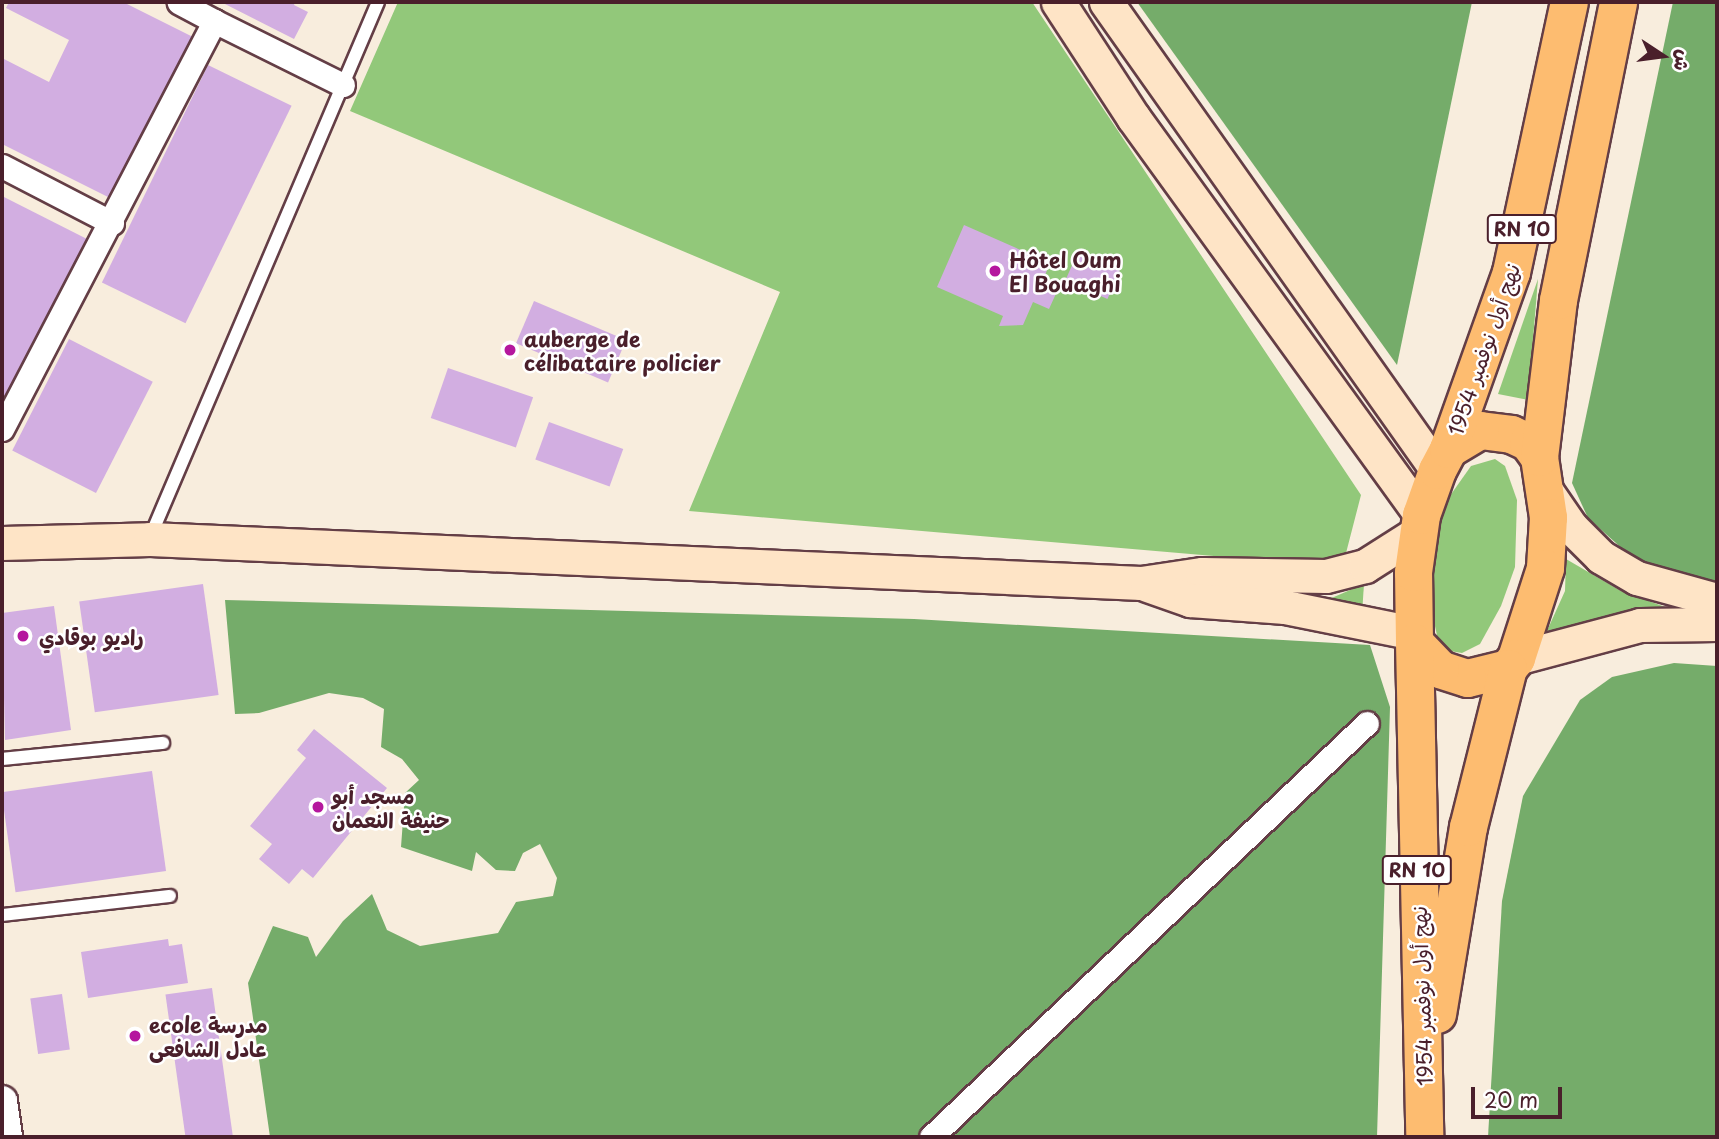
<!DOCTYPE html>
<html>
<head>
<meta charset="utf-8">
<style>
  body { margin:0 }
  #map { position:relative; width:1719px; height:1139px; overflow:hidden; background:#f8eddd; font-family:"Playpen Sans","Playpen Sans Arabic",sans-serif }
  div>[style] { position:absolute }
  .green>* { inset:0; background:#92c87a }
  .forest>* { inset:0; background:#75ac6a }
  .building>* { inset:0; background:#d2aee1; transform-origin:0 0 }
  .roads { filter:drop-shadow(2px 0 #643e46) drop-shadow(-2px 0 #643e46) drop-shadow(0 2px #643e46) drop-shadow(0 -2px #643e46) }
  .service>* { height:12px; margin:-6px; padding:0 6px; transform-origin:6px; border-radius:6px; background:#fff }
  .minor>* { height:23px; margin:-11.5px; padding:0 11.5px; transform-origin:11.5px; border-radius:11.5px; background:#fff }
  .tertiary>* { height:30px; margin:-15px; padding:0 15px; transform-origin:15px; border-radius:15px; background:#fff }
  .secondary>* { height:33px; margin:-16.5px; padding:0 16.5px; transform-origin:16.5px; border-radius:16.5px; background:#fee4c6 }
  .primary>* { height:37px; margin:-18.5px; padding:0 18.5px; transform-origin:18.5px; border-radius:18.5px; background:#fdbc70 }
  .dots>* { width:19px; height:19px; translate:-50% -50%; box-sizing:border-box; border:4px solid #fff; border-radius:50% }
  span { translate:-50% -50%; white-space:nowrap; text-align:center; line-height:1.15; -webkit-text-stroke:5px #fff; paint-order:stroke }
  .shield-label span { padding:2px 5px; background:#fff; border:2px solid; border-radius:5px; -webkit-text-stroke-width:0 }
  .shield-label { font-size:19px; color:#4a1f2b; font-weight:700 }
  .poi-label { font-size:21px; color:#4a1f2b; font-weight:700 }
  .left { translate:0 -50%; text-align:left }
  .street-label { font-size:21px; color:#4a1f2b }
  .frame { position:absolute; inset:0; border:4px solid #4a1f2b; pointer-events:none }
  .north { position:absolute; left:1628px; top:21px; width:70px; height:70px; -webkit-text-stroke:5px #fff; paint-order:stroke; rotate:103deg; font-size:19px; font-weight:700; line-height:28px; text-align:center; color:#4a1f2b }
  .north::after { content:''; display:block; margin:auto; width:24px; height:32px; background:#4a1f2b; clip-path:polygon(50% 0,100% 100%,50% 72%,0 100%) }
  .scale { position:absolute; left:1471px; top:1087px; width:91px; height:32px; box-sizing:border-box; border:4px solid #4a1f2b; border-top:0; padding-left:9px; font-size:21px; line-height:24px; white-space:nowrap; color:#4a1f2b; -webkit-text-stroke:5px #fff; paint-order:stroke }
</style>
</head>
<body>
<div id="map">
  <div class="green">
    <i style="clip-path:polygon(398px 2px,1032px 2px,1361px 495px,1345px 557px,1330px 566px,689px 511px,780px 292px,350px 111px)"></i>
    <i style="clip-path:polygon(1538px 279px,1528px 400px,1498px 394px)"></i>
    <i style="clip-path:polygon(1495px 459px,1505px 466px,1517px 500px,1515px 567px,1501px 606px,1480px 644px,1462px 653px,1450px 651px,1438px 640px,1433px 617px,1430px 579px,1434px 536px,1447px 500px,1471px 466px)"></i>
    <i style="clip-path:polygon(1566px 559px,1621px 591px,1668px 608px,1546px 633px,1565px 591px)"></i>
    <i style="clip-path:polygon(1364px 584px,1362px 614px,1327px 600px)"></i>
  </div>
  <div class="forest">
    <i style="clip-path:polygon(1138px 2px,1472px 2px,1397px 365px,1137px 2px)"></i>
    <i style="clip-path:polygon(1673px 2px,1717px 2px,1717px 582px,1664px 572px,1636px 561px,1588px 518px,1572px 483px)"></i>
    <i style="clip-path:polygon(225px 600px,914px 619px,1370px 645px,1390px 707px,1377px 1137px,270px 1137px,248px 983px,273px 926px,308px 937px,316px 957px,343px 921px,372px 894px,387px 930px,420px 946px,498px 933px,516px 902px,553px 896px,557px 878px,540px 844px,523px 853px,515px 871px,496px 870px,476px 852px,472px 871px,401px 847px,405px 793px,419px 780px,402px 759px,381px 747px,384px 709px,363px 698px,329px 693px,259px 713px,235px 714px)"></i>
    <i style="clip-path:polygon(1674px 663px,1717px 666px,1717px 1137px,1488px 1137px,1502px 901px,1523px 796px,1580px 700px,1612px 677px)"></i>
  </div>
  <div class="building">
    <i style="clip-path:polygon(9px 2px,123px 2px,197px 39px,116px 201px,2px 144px,2px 58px,49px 82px,69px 40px,6px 8px)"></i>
    <i style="clip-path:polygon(221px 2px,295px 2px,294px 5px,308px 12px,294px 39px)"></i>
    <i style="left:208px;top:65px;width:93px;height:242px;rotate:26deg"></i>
    <i style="clip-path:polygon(2px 196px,87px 239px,6px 403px,2px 401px)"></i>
    <i style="clip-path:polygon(964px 225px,1050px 263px,1043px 280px,1059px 287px,1049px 309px,1033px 302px,1023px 325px,999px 326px,1003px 316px,937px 287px)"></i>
    <i style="left:1078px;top:252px;width:46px;height:31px;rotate:24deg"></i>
    <i style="left:534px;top:301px;width:100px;height:46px;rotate:23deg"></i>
    <i style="left:69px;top:339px;width:94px;height:125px;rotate:27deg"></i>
    <i style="left:448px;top:368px;width:90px;height:53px;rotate:19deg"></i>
    <i style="left:549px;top:422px;width:79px;height:40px;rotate:20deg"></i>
    <i style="left:203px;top:584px;width:112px;height:125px;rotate:82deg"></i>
    <i style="clip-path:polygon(54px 606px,71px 730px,5px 740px,2px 613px)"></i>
    <i style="clip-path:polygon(314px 729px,387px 788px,313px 878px,302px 869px,289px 884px,259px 859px,272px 844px,250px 826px,306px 758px,297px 750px)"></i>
    <i style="left:152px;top:771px;width:101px;height:152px;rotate:82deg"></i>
    <i style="clip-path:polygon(168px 939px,169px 946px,182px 944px,188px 983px,88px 998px,81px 952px)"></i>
    <i style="left:212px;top:988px;width:151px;height:47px;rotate:82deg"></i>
    <i style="left:62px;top:994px;width:56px;height:32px;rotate:82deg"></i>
  </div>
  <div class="roads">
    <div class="service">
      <i style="left:151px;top:535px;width:579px;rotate:-66.93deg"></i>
      <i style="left:2px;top:759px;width:162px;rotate:-5.7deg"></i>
      <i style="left:2px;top:915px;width:169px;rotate:-6.5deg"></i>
    </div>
    <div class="minor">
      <i style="left:214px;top:21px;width:144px;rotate:26.4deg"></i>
      <i style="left:2px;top:166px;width:124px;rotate:27.4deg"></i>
      <i style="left:2px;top:429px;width:460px;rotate:-62.5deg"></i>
      <i style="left:214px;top:21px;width:40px;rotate:-152deg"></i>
      <i style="left:931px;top:1137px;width:601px;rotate:-43.52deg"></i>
    </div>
    <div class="tertiary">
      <i style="left:2px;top:1101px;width:36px;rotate:82deg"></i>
    </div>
    <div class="secondary">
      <i style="left:1058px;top:2px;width:137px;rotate:56.9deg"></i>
      <i style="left:1133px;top:117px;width:491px;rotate:54.1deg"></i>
      <i style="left:1106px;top:2px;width:573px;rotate:54.73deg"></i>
      <i style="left:1547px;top:492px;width:42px;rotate:55.6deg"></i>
      <i style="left:1571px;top:527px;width:42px;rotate:45deg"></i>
      <i style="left:1601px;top:557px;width:42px;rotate:30.3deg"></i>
      <i style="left:1637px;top:578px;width:83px;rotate:15.4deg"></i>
      <i style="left:2px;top:543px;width:148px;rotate:-1.5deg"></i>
      <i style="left:150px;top:539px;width:992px;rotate:2.54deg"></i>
      <i style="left:1141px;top:583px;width:62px;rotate:-8.4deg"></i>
      <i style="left:1202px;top:574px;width:124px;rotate:0.9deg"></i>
      <i style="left:1326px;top:576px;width:40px;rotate:-14.4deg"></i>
      <i style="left:1365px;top:566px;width:62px;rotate:-32.4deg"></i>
      <i style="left:1147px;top:585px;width:46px;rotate:19.2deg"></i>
      <i style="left:1190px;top:600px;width:95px;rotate:4.2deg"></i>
      <i style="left:1285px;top:607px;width:132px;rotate:11.4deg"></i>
      <i style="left:1516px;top:658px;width:128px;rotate:-14.9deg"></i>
      <i style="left:1640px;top:625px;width:77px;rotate:-0.7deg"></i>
    </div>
    <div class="primary">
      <i style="left:1480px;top:430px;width:31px;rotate:7deg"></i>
      <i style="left:1511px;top:434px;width:19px;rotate:25deg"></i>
      <i style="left:1528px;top:442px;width:19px;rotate:54deg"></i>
      <i style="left:1539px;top:457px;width:61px;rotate:81.5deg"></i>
      <i style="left:1548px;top:517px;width:51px;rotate:93.4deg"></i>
      <i style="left:1545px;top:568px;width:95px;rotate:107.9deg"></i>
      <i style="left:1516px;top:658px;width:13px;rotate:129deg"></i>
      <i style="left:1508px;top:668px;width:42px;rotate:166.3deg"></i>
      <i style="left:1467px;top:678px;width:28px;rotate:-162deg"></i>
      <i style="left:1440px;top:669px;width:37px;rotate:-134deg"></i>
      <i style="left:1414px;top:642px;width:70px;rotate:-90.8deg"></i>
      <i style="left:1413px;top:572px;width:58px;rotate:-82deg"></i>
      <i style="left:1421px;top:515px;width:48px;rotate:-70.4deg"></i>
      <i style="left:1437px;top:470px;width:24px;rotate:-62deg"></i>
      <i style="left:1448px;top:449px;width:37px;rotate:-31deg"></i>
      <i style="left:1448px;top:449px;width:188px;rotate:-70.4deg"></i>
      <i style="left:1511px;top:272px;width:276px;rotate:-77.9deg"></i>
      <i style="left:1539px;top:457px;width:158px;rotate:-83.1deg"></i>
      <i style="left:1558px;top:300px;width:304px;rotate:-78.6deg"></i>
      <i style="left:1414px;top:642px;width:495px;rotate:88.8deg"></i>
      <i style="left:1437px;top:1014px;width:190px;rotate:-80.6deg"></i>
      <i style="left:1468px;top:827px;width:164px;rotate:-75.9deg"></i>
    </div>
  </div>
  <div class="dots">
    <i style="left:995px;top:271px;background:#b5179e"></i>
    <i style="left:510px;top:350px;background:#b5179e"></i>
    <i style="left:23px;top:636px;background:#b5179e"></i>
    <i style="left:318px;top:807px;background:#b5179e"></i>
    <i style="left:135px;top:1036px;background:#b5179e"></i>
  </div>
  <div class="shield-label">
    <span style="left:1522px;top:229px">RN 10</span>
    <span style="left:1417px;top:870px">RN 10</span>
  </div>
  <div class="poi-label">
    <span class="left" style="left:1009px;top:271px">Hôtel Oum<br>El Bouaghi</span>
    <span class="left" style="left:524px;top:350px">auberge de<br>célibataire policier</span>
    <span class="left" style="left:39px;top:636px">راديو بوقادي</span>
    <span class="left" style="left:332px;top:807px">مسجد أبو<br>حنيفة النعمان</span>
    <span class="left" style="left:149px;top:1036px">ecole مدرسة<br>عادل الشافعى</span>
  </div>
  <div class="street-label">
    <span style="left:1483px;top:349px;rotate:-71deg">نهج أول نوفمبر 1954</span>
    <span style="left:1421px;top:996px;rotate:-92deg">نهج أول نوفمبر 1954</span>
  </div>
  <div class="frame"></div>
  <div class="north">ش</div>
  <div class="scale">20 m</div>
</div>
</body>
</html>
